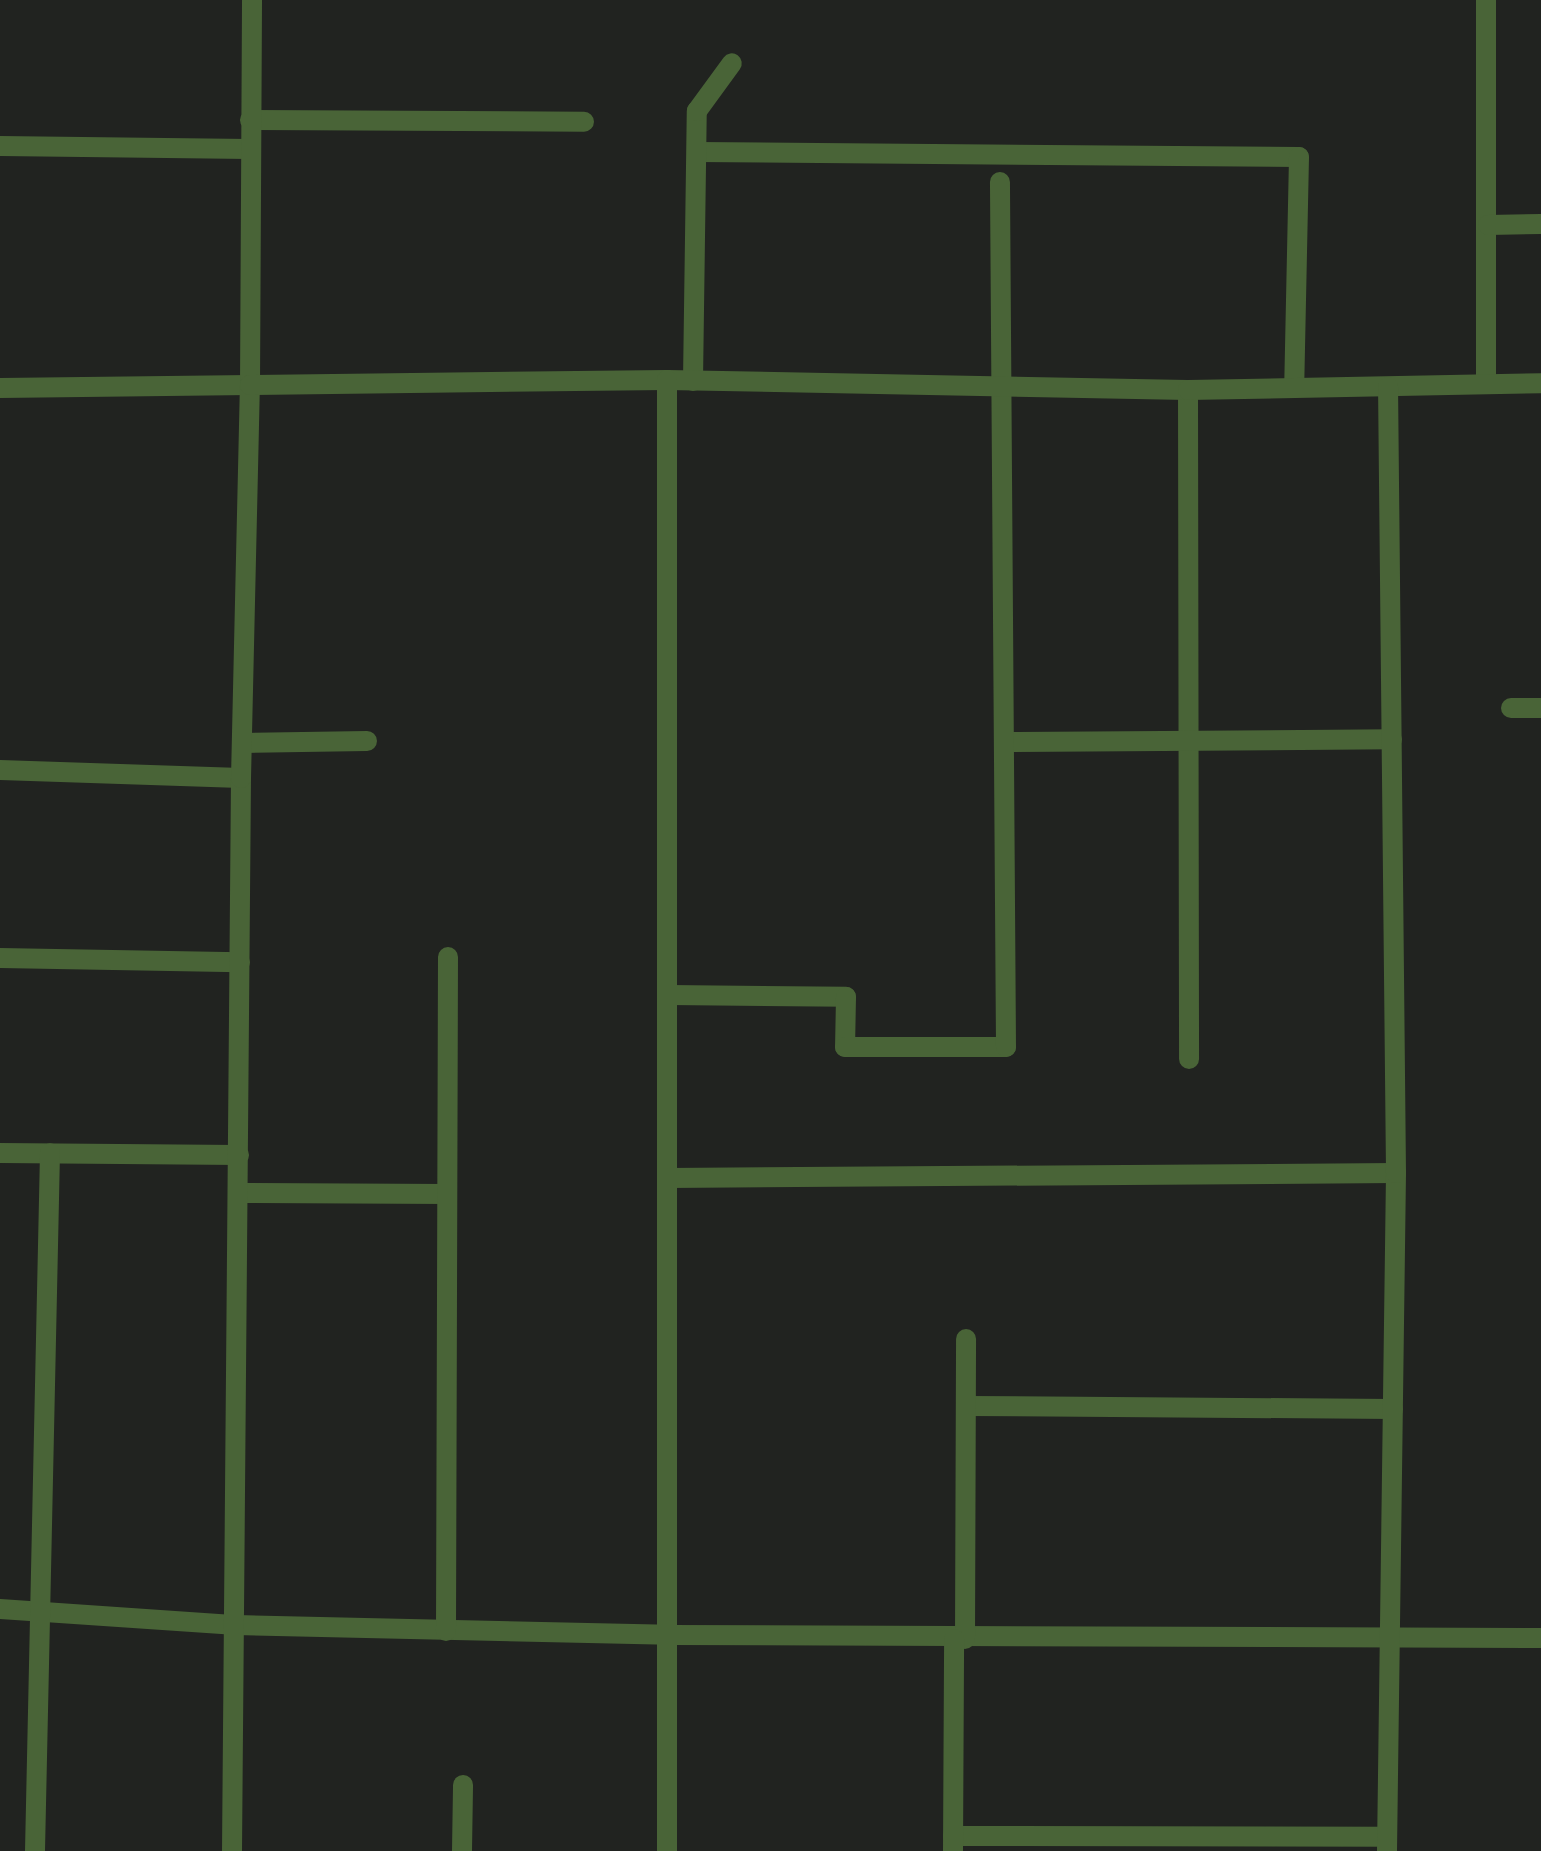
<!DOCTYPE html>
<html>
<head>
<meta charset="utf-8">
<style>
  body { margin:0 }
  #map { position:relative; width:1541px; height:1851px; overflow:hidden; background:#212320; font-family:Inter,sans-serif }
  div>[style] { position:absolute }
  .street>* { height:20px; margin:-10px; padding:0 10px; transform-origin:10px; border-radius:10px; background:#496437 }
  span { translate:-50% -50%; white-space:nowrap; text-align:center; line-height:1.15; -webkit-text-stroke:6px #0b0c0a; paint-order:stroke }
</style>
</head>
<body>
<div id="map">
  <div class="street">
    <i style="left:1486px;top:0;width:384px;rotate:90deg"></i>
    <i style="left:250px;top:120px;width:334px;rotate:0.3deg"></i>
    <i style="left:0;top:146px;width:249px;rotate:0.7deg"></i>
    <i style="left:697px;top:152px;width:602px;rotate:0.48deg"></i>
    <i style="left:1299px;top:157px;width:231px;rotate:91.2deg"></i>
    <i style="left:1488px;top:225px;width:53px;rotate:-1.1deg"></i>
    <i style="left:693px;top:381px;width:270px;rotate:-89.2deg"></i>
    <i style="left:697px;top:111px;width:59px;rotate:-53.9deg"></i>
    <i style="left:0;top:388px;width:250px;rotate:-0.7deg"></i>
    <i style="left:250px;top:385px;width:385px;rotate:-89.7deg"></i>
    <i style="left:1188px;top:390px;width:669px;rotate:89.91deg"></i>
    <i style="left:1511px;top:708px;width:30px"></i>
    <i style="left:1005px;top:742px;width:387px;rotate:-0.4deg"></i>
    <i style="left:242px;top:743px;width:125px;rotate:-0.9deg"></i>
    <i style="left:0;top:770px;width:241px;rotate:1.9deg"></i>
    <i style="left:0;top:958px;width:240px;rotate:1deg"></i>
    <i style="left:669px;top:995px;width:177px;rotate:0.6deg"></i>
    <i style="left:846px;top:997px;width:50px;rotate:91.1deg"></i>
    <i style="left:845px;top:1047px;width:161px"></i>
    <i style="left:1006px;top:1047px;width:865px;rotate:-90.4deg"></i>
    <i style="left:0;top:1153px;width:239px;rotate:0.5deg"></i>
    <i style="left:668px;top:1178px;width:728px;rotate:-0.39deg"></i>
    <i style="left:238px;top:1193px;width:209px;rotate:0.3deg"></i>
    <i style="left:966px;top:1406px;width:427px;rotate:0.4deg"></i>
    <i style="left:0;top:1609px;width:237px;rotate:3.9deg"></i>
    <i style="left:236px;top:1625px;width:432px;rotate:1.3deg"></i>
    <i style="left:668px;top:1635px;width:873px;rotate:0.2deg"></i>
    <i style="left:446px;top:1631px;width:674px;rotate:-89.83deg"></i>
    <i style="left:965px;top:1639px;width:300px;rotate:-89.8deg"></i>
    <i style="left:953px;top:1836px;width:434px;rotate:0.1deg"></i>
    <i style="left:35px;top:1851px;width:698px;rotate:-88.77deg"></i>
    <i style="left:232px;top:1851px;width:1073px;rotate:-89.52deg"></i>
    <i style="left:241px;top:778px;width:393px;rotate:-88.7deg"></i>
    <i style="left:250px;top:385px;width:417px;rotate:-0.7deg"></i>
    <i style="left:667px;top:380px;width:521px;rotate:1.1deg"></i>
    <i style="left:1188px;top:390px;width:353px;rotate:-1.1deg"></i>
    <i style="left:462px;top:1851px;width:66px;rotate:-89.1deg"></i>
    <i style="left:667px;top:1851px;width:1471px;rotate:-90deg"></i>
    <i style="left:953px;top:1851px;width:212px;rotate:-89.7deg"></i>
    <i style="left:1387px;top:1851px;width:678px;rotate:-89.24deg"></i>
    <i style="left:1396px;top:1173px;width:786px;rotate:-90.58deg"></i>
  </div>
</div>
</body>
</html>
